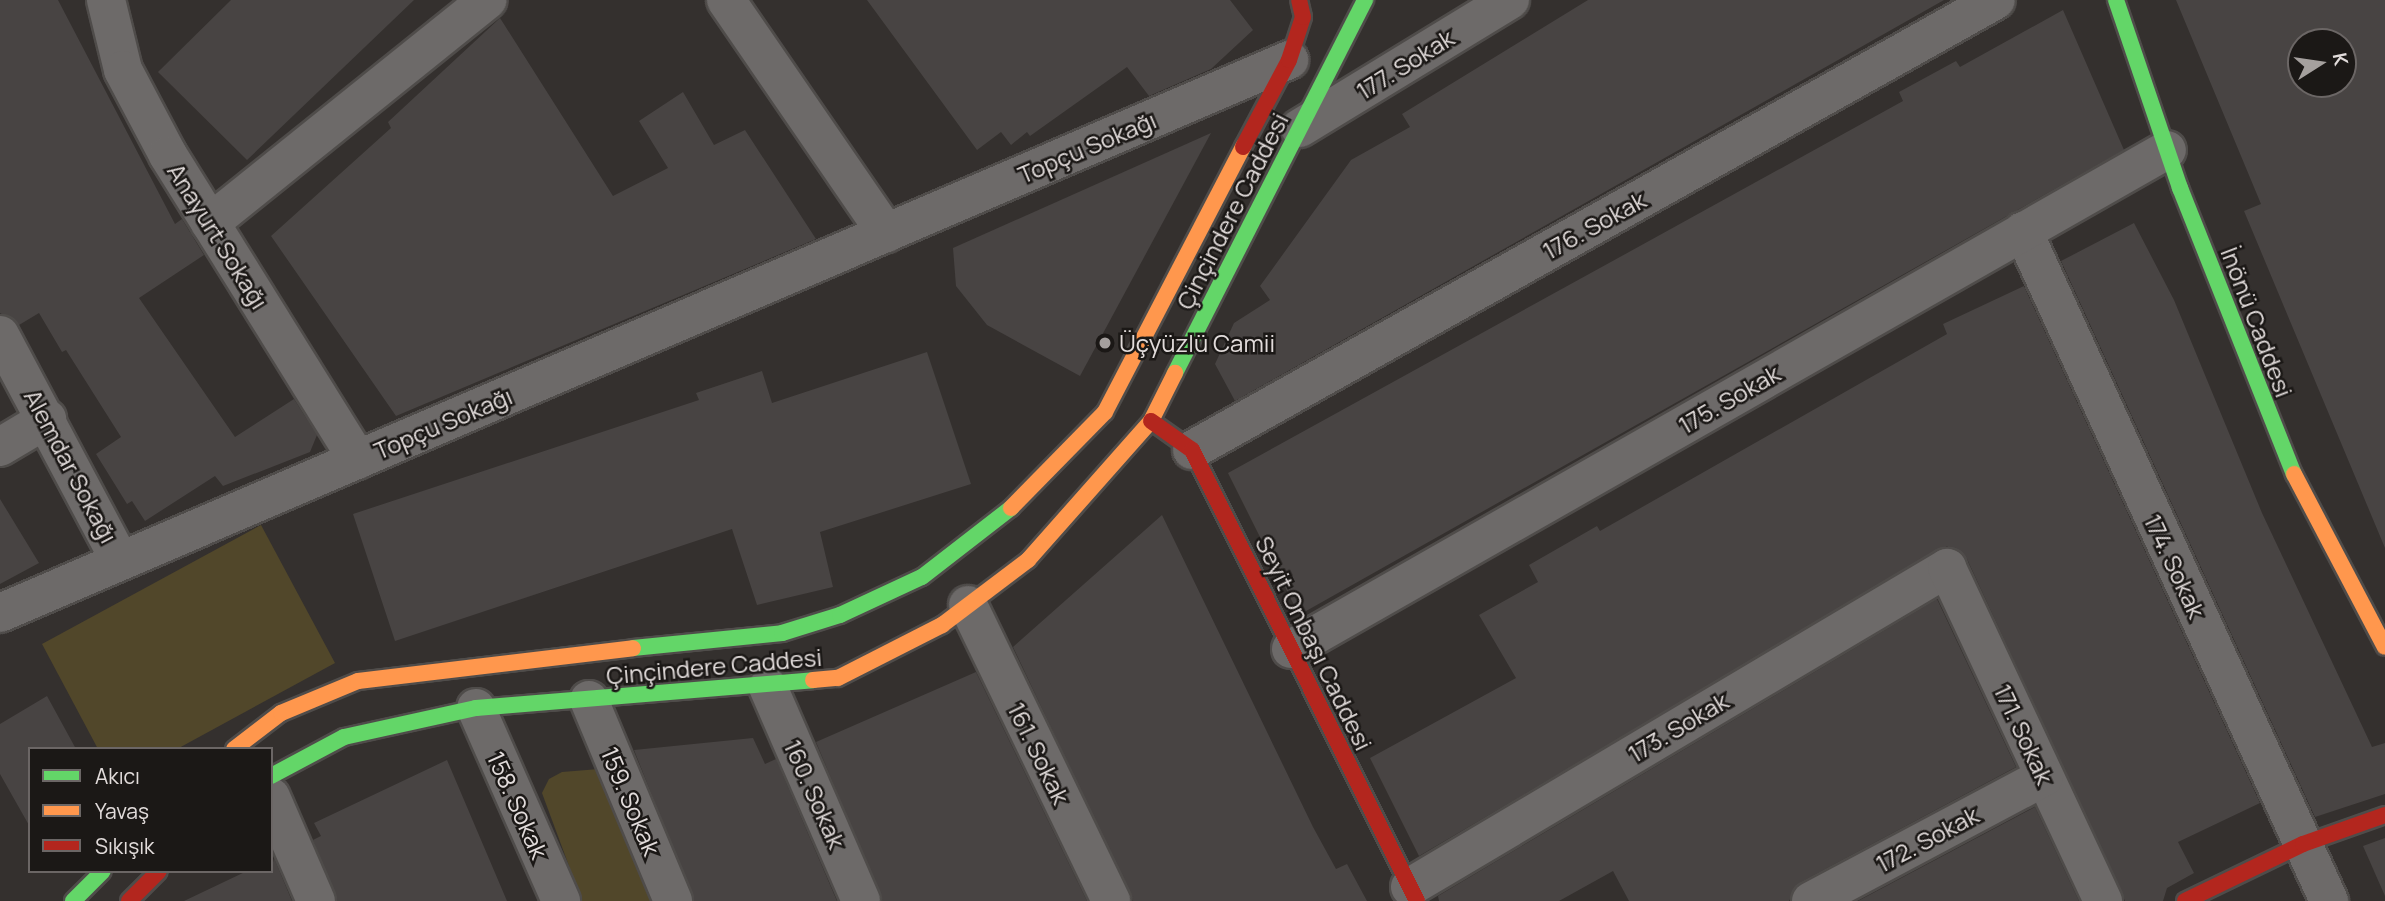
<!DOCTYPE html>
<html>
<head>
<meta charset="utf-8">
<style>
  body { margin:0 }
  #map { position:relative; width:2385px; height:901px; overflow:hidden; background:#34302e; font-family:Manrope,sans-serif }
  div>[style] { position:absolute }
  .green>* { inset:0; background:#51472a }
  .building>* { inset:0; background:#484443 }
  .roads { filter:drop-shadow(2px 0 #4f4c4a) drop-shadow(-2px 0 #4f4c4a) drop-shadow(0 2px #4f4c4a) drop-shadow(0 -2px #4f4c4a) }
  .street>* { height:38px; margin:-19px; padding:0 19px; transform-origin:19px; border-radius:19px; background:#6d6a69 }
  .fast>* { height:16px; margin:-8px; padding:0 8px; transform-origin:8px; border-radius:8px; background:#63d668 }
  .slow>* { height:16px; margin:-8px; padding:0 8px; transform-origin:8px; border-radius:8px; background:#ff974d }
  .jam>* { height:16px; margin:-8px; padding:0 8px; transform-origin:8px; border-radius:8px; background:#b3261e }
  .dots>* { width:19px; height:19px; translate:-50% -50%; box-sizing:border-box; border:4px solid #1b1816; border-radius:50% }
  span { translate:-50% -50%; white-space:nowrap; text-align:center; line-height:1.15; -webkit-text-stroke:5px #1b1816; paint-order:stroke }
  .street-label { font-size:24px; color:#e2dcdb }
  .poi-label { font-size:24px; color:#e2dcdb }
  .left { translate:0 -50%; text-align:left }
  .legend { position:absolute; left:28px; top:747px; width:245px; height:126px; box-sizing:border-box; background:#1b1816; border:2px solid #6b6665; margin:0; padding:9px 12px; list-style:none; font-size:21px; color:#e2dcdb }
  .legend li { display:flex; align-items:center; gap:14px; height:35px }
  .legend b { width:35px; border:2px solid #6b6665 }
  .north { position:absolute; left:2287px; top:28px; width:70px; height:70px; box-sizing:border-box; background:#1b1816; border:2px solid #6b6665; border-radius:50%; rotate:78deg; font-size:19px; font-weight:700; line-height:28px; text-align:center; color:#e2dcdb }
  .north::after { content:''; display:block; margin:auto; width:24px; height:32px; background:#a5a09e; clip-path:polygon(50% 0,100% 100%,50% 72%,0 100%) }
</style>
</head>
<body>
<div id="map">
  <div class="green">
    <i style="clip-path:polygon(261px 525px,335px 663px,177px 749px,98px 749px,42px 644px)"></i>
    <i style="clip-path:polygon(599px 769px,665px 901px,582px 901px,542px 793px,549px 779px,562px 772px)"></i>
  </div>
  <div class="building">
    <i style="clip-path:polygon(0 0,58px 0,175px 224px,182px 219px,204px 255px,139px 298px,235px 437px,294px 399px,317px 435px,310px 452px,223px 486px,215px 476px,145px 521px,132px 501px,127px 504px,96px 454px,121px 437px,66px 350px,62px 352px,39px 313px,19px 325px,0 313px)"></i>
    <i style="clip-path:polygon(231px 0,414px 0,247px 160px,158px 72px)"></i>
    <i style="clip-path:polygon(867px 0,1230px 0,1253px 30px,1211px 69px,1149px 96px,1127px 67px,1030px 136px,1027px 132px,1011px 145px,1001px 132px,977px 150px)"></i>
    <i style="clip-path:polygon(1588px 0,1944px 0,1235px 401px,1215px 364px,1234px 323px,1270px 300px,1260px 286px,1351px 160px,1410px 127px,1402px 114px)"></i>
    <i style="clip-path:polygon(evenodd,2176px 0,2385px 0,2385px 548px,2244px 211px,2261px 204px,2176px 0,2301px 42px,2343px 42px,2343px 84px,2301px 84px,2301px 42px)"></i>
    <i style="clip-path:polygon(2063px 10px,2124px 150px,1299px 615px,1228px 473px,1903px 101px,1899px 92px,1956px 61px,1960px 67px)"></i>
    <i style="clip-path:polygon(500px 18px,613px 196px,668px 168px,639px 121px,683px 92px,714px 145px,745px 130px,816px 239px,396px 416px,271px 236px,391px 128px,388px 122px)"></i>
    <i style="clip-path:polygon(1211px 133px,1080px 376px,987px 325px,956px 286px,953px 248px)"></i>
    <i style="clip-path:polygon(2134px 223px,2174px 300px,2262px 513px,2372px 747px,2385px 743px,2385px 794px,2315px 817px,2061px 261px)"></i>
    <i style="clip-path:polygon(2024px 286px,2260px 803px,2178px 842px,2194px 873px,2167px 888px,2163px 901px,2125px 901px,1967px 559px,1947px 546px,1419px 856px,1370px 758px,1516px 678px,1479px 615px,1538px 582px,1529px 565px,1597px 526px,1600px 531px,1947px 334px,1943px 324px)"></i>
    <i style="clip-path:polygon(927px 352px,971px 484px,820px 532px,833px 587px,757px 605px,732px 529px,395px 641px,353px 514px,699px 400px,696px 393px,762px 371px,772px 403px)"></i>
    <i style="clip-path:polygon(0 499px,39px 563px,0 584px)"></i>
    <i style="clip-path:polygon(1162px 515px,1313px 827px,1336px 869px,1347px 864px,1367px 901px,1133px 901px,1013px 647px)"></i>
    <i style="clip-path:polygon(1937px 599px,2016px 767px,1801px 882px,1789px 901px,1629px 901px,1613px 871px,1559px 901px,1439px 901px,1438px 896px)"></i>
    <i style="clip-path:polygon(976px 672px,1087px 901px,882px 901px,816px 742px)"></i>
    <i style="clip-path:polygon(47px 696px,76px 749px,30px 749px,30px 827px,0 774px,0 724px)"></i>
    <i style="clip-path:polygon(753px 738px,765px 764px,776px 759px,837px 901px,694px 901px,634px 750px)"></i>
    <i style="clip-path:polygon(447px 760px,507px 901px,337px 901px,313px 840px,321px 836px,314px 823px)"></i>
    <i style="clip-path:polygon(2035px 807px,2079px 901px,1858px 901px)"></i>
    <i style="clip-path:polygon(2385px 838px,2385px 896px,2363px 846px)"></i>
    <i style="clip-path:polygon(274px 858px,292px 901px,184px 901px,247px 871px,271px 871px)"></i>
  </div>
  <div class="roads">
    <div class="street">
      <i style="left:106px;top:0;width:72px;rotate:76.3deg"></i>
      <i style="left:123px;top:70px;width:96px;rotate:62.1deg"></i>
      <i style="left:168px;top:155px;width:359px;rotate:58.1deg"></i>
      <i style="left:726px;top:0;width:283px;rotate:55.5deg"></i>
      <i style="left:1300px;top:128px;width:246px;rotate:-31.4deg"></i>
      <i style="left:210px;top:223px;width:356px;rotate:-38.8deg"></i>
      <i style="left:2023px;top:231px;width:737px;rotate:65.45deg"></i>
      <i style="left:0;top:335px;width:256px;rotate:62deg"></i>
      <i style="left:0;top:447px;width:55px;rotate:-30.8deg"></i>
      <i style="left:1192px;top:450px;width:921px;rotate:-29.24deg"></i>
      <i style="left:968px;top:605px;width:329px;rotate:64.2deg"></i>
      <i style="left:0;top:613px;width:1403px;rotate:-23.22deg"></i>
      <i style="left:1291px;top:649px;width:1008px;rotate:-29.67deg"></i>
      <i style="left:768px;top:687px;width:233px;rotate:66.5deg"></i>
      <i style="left:589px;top:700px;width:218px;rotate:67.3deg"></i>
      <i style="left:476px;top:708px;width:211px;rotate:66.2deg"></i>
      <i style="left:271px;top:797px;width:113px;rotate:66.6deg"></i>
      <i style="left:1410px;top:887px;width:625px;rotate:-30.71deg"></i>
      <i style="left:1947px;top:568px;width:368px;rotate:64.9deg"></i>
      <i style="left:1811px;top:901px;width:264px;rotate:-28deg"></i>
    </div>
    <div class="fast">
      <i style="left:2116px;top:0;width:199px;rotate:71.2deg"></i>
      <i style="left:2180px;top:188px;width:308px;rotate:68.3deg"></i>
      <i style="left:1175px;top:373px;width:419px;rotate:-63deg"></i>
      <i style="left:633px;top:648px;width:150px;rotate:-5.7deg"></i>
      <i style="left:782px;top:633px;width:61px;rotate:-17.2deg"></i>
      <i style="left:840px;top:615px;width:90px;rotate:-24.9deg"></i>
      <i style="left:922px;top:577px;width:113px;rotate:-37.8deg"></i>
      <i style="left:271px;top:776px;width:83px;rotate:-28.1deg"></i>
      <i style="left:344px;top:737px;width:135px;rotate:-12.4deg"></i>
      <i style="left:476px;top:708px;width:338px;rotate:-4.7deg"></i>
      <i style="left:73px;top:901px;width:42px;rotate:-45deg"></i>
    </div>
    <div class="slow">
      <i style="left:2294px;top:474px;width:195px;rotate:62.3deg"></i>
      <i style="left:1011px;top:508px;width:134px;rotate:-45.6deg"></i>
      <i style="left:1105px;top:412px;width:299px;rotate:-62.5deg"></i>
      <i style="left:813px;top:680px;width:25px;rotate:-5deg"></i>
      <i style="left:838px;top:678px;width:117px;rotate:-27deg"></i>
      <i style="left:942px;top:625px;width:108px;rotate:-37.1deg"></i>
      <i style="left:1028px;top:560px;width:186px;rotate:-48.5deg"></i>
      <i style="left:1151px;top:421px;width:54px;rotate:-63.4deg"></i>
      <i style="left:234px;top:749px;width:59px;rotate:-37.5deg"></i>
      <i style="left:281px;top:713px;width:83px;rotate:-22.6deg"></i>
      <i style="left:358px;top:681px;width:277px;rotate:-6.8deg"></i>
    </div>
    <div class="jam">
      <i style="left:1243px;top:147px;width:98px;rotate:-62.1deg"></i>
      <i style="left:1289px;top:60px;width:45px;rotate:-72deg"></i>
      <i style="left:1303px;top:17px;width:17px;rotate:-103deg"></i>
      <i style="left:1151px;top:421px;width:50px;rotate:35.3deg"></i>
      <i style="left:1192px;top:450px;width:504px;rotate:63.49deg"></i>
      <i style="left:129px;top:901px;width:42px;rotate:-45deg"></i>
      <i style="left:2185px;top:901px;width:131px;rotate:-25.8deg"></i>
      <i style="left:2303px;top:844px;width:87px;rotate:-19.5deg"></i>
    </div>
  </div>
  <div class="dots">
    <i style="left:1105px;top:343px;background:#a5a09e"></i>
  </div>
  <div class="street-label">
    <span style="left:1405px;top:64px;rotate:-32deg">177. Sokak</span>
    <span style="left:1087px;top:147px;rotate:-23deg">Topçu Sokağı</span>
    <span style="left:1232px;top:211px;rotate:-63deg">Çinçindere Caddesi</span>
    <span style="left:1594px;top:225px;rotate:-29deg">176. Sokak</span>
    <span style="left:218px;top:236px;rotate:58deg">Anayurt Sokağı</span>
    <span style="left:2257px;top:322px;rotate:69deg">İnönü Caddesi</span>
    <span style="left:1729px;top:399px;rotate:-30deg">175. Sokak</span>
    <span style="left:443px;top:423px;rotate:-23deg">Topçu Sokağı</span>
    <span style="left:71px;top:466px;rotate:62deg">Alemdar Sokağı</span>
    <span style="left:2175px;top:566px;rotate:65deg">174. Sokak</span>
    <span style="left:1314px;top:643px;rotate:64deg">Seyit Onbaşı Caddesi</span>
    <span style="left:714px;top:666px;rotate:-5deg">Çinçindere Caddesi</span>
    <span style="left:1678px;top:727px;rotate:-31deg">173. Sokak</span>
    <span style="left:2024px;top:734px;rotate:65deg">171. Sokak</span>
    <span style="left:1039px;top:753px;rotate:64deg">161. Sokak</span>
    <span style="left:815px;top:794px;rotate:66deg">160. Sokak</span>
    <span style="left:631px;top:801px;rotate:67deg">159. Sokak</span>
    <span style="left:518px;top:805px;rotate:66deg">158. Sokak</span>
    <span style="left:1927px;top:839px;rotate:-28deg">172. Sokak</span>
  </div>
  <div class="poi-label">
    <span class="left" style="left:1119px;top:343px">Üçyüzlü Camii</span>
  </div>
  <ul class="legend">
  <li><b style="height:9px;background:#63d668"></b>Akıcı</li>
  <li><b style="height:9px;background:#ff974d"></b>Yavaş</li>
  <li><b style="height:9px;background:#b3261e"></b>Sıkışık</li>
  </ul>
  <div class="north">K</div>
</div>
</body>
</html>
